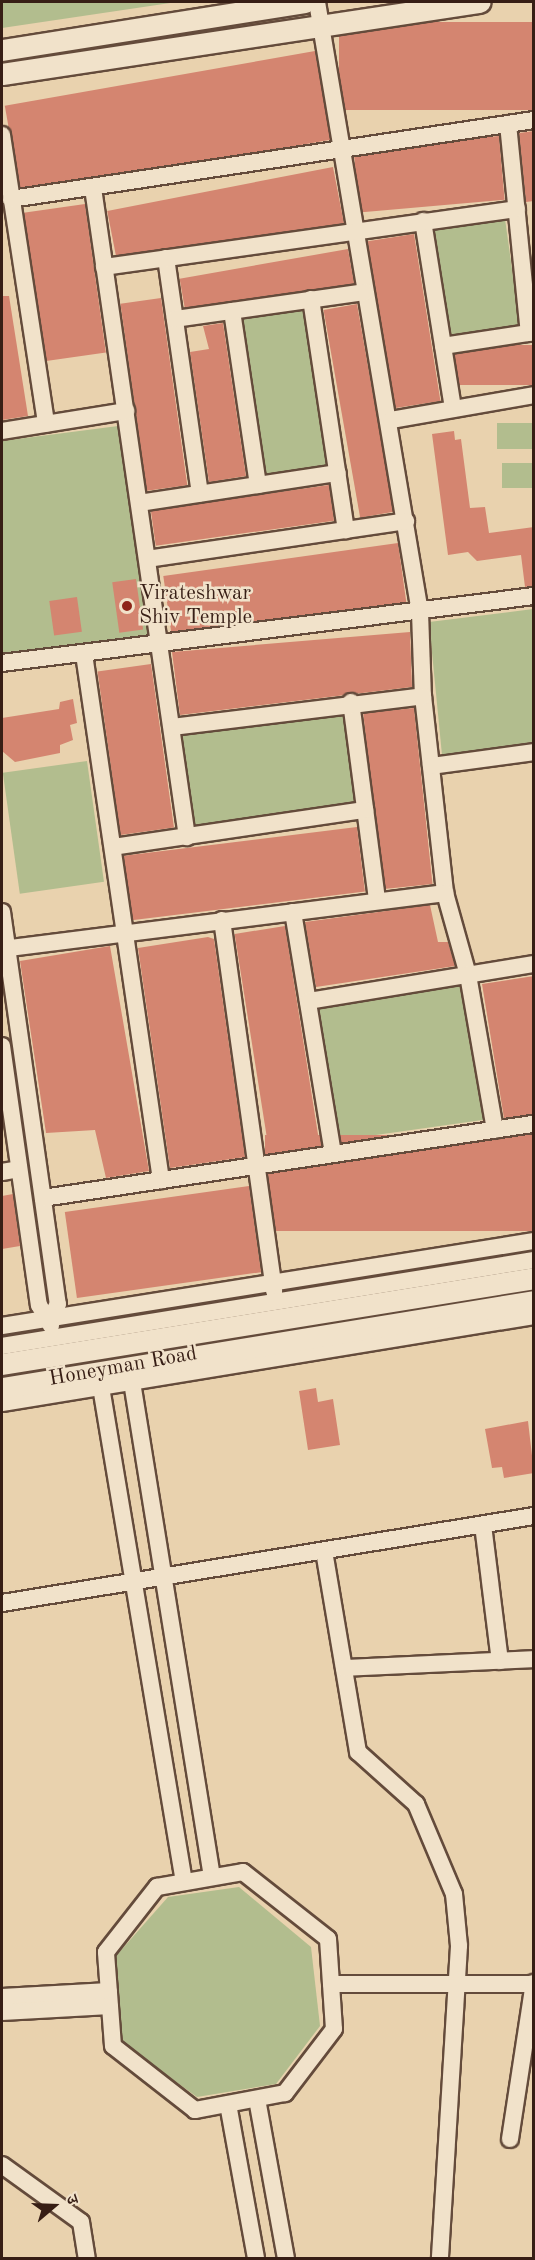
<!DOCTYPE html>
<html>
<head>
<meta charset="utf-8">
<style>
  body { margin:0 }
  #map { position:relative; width:535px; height:2260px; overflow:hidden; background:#e9d2ae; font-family:"Old Standard TT","Noto Serif Devanagari",serif }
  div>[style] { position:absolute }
  .green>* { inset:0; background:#b2bd8e; transform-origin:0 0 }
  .building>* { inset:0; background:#d48570; transform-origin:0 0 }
  .roads { filter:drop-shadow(2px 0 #644b3b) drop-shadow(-2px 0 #644b3b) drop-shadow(0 2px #644b3b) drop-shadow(0 -2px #644b3b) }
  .minor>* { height:16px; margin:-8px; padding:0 8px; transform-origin:8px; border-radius:8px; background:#f1e2ca }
  .tertiary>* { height:21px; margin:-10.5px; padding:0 10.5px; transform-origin:10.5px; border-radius:10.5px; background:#f1e2ca }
  .dots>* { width:16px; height:16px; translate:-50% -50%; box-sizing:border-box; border:3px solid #f1e2ca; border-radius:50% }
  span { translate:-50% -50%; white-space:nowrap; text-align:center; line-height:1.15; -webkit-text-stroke:5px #f1e2ca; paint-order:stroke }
  .poi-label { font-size:21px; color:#371e15 }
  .left { translate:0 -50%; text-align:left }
  .street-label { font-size:21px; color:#371e15 }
  .frame { position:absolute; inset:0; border:3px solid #371e15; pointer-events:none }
  .north { position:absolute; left:24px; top:2176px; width:60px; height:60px; -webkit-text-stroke:4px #f1e2ca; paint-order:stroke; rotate:71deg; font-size:16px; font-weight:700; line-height:24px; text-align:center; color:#371e15 }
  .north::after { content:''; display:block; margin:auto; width:21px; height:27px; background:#371e15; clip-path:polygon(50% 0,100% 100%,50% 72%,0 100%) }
</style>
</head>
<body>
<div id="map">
  <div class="green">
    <i style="clip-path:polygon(2px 2px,177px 2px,2px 28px)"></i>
    <i style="left:505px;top:219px;width:107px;height:72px;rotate:82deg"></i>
    <i style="left:308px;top:304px;width:169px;height:72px;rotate:82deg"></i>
    <i style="left:533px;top:423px;width:26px;height:36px;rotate:90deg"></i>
    <i style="clip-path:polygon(118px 426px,148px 637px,2px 656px,2px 441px)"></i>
    <i style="left:533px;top:463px;width:25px;height:31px;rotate:90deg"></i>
    <i style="clip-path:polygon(533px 609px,533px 742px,442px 755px,429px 622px)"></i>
    <i style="left:346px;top:711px;width:96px;height:169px;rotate:83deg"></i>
    <i style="left:87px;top:761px;width:122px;height:85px;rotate:82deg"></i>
    <i style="left:465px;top:982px;width:139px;height:151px;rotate:82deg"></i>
    <i style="clip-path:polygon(239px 1887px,311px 1947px,320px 2026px,276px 2084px,197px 2097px,121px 2042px,115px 1957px,168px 1897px)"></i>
  </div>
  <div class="building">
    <i style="left:534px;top:22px;width:88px;height:195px;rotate:90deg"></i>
    <i style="left:315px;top:51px;width:90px;height:315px;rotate:80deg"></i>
    <i style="clip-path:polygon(534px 131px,534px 201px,526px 202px,519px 133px)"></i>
    <i style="left:499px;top:136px;width:64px;height:146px;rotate:85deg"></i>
    <i style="left:333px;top:167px;width:57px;height:230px;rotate:79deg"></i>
    <i style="left:85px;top:204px;width:150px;height:62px;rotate:82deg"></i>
    <i style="left:414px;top:234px;width:169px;height:47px;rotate:81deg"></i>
    <i style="left:348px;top:249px;width:35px;height:171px;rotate:80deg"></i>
    <i style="clip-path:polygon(2px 296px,9px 296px,28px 416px,2px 420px)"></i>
    <i style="left:161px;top:298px;width:189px;height:41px;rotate:82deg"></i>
    <i style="left:357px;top:304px;width:211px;height:34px;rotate:80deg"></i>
    <i style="clip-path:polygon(223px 323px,246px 476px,209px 482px,190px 352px,209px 349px,203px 326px)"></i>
    <i style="left:534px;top:345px;width:40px;height:80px;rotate:90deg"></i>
    <i style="clip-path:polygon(454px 431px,455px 440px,461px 439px,470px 508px,485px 507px,489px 533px,534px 527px,534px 586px,525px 587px,521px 555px,477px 561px,468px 552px,448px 555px,432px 434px)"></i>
    <i style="left:329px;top:485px;width:36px;height:180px;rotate:82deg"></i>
    <i style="left:398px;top:543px;width:60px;height:237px;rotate:82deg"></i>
    <i style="left:136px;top:579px;width:51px;height:24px;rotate:82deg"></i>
    <i style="left:77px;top:597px;width:35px;height:28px;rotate:82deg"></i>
    <i style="clip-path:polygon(410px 632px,412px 687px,180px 715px,172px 652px)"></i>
    <i style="left:151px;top:664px;width:165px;height:54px;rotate:82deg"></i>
    <i style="clip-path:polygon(73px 699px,77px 723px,70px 725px,73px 740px,60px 745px,60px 753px,15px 762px,2px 751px,2px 718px,59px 709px,60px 702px)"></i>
    <i style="left:414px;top:708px;width:177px;height:51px;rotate:84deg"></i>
    <i style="left:357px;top:827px;width:65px;height:235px;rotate:83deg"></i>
    <i style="clip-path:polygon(430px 905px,438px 942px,448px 942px,455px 966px,316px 987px,305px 922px)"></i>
    <i style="left:285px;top:926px;width:220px;height:51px;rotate:81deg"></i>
    <i style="clip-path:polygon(208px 937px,214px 939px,245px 1157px,170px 1168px,138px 948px)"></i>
    <i style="clip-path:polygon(110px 946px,149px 1171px,106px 1178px,95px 1130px,46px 1133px,20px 961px)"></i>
    <i style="clip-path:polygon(534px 976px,534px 1114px,504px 1118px,482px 984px)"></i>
    <i style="left:534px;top:1135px;width:96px;height:269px;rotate:90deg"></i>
    <i style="left:249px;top:1186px;width:87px;height:186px;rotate:82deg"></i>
    <i style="clip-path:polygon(13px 1194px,20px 1246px,2px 1249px,2px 1196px)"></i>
    <i style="clip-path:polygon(316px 1388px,318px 1402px,333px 1399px,340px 1445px,308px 1450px,299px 1391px)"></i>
    <i style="clip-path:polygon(528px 1421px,534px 1473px,504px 1478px,502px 1467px,492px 1468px,485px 1429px)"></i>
  </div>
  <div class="roads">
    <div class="minor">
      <i style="left:317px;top:2px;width:619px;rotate:80.42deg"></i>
      <i style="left:420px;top:612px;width:84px;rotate:88deg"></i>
      <i style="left:423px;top:696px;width:198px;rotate:83.6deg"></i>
      <i style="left:445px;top:893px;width:85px;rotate:74.3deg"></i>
      <i style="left:468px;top:975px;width:157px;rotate:80.1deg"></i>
      <i style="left:508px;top:124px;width:210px;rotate:84.3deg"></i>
      <i style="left:2px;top:135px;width:292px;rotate:81.3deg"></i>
      <i style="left:93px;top:188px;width:656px;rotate:81.76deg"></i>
      <i style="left:11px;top:199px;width:529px;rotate:-8.59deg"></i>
      <i style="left:423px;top:221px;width:190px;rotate:80.9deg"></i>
      <i style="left:166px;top:258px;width:238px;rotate:81.8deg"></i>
      <i style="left:104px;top:267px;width:417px;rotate:-8deg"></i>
      <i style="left:311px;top:299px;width:234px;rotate:81.4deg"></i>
      <i style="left:232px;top:311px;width:176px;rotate:81.5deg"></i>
      <i style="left:175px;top:319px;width:192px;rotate:-8.1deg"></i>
      <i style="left:443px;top:346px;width:92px;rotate:-8.7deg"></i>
      <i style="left:391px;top:420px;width:145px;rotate:-9.9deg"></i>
      <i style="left:2px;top:431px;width:126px;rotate:-9.2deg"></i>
      <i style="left:139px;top:503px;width:201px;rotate:-8.6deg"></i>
      <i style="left:147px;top:559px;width:262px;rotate:-8.3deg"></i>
      <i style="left:84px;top:654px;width:532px;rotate:81.67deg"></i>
      <i style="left:2px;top:663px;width:536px;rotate:-7.18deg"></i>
      <i style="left:351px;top:702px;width:200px;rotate:82.5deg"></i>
      <i style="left:172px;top:727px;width:253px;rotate:-7deg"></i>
      <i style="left:431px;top:766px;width:104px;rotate:-7.7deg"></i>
      <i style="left:113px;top:847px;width:255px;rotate:-8.4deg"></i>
      <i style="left:2px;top:912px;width:396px;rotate:81.9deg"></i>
      <i style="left:58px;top:1304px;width:16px;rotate:120deg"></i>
      <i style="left:293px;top:912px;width:245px;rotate:80.6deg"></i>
      <i style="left:222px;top:920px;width:375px;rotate:82deg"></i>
      <i style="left:2px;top:949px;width:447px;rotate:-7.2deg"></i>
      <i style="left:308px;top:1001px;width:229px;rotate:-9.3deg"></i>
      <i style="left:2px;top:1046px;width:262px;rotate:81.9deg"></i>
      <i style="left:39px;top:1305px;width:24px;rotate:60deg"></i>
      <i style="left:2px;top:1172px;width:17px;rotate:-10deg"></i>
      <i style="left:43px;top:1198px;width:497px;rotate:-8.6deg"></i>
      <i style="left:2px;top:1326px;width:539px;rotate:-9.08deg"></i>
      <i style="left:2px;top:1346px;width:539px;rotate:-9.18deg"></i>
      <i style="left:132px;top:1382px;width:501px;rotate:80.82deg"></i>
      <i style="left:101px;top:1387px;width:502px;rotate:80.48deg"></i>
      <i style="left:2px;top:1403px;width:539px;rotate:-9.29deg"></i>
      <i style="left:483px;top:1525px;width:137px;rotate:82.9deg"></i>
      <i style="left:324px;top:1551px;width:204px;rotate:80.4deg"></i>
      <i style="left:358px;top:1752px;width:78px;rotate:41.9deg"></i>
      <i style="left:416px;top:1804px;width:98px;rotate:67.1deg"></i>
      <i style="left:454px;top:1894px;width:52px;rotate:84.5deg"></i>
      <i style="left:459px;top:1946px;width:313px;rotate:93.5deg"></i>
      <i style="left:2px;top:1603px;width:539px;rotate:-9.29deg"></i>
      <i style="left:344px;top:1668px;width:190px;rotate:-2.7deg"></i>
      <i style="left:243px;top:1872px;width:108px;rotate:38.2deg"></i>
      <i style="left:328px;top:1939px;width:90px;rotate:86.2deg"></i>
      <i style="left:334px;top:2029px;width:81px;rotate:127.4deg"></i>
      <i style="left:285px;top:2093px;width:92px;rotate:169.3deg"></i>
      <i style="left:195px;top:2110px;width:104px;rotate:-142deg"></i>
      <i style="left:113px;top:2046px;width:94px;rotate:-94.3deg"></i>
      <i style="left:106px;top:1952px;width:83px;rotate:-51.9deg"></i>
      <i style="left:157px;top:1887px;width:87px;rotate:-9.9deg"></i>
      <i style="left:331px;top:1984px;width:203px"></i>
      <i style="left:2px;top:1997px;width:107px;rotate:-3.2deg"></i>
      <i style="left:2px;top:2012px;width:108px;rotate:-3.2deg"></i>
      <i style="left:257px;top:2099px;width:162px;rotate:79.7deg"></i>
      <i style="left:228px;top:2104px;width:157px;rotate:79.7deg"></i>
      <i style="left:510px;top:2139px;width:158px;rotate:-81.3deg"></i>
      <i style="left:2px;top:2165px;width:97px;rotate:35.8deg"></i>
      <i style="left:81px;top:2222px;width:36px;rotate:81deg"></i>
    </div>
    <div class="tertiary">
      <i style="left:2px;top:50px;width:306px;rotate:-9deg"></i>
      <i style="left:2px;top:74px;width:483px;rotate:-8.6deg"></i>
      <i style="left:2px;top:1364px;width:539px;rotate:-9.18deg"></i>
      <i style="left:2px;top:1388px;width:539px;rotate:-9.29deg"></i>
    </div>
  </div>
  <div class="dots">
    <i style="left:127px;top:606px;background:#8f2418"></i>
  </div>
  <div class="poi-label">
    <span class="left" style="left:139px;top:606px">Virateshwar<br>Shiv Temple</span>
  </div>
  <div class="street-label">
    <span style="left:123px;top:1367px;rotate:-10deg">Honeyman Road</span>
  </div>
  <div class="frame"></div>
  <div class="north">उ</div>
</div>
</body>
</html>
